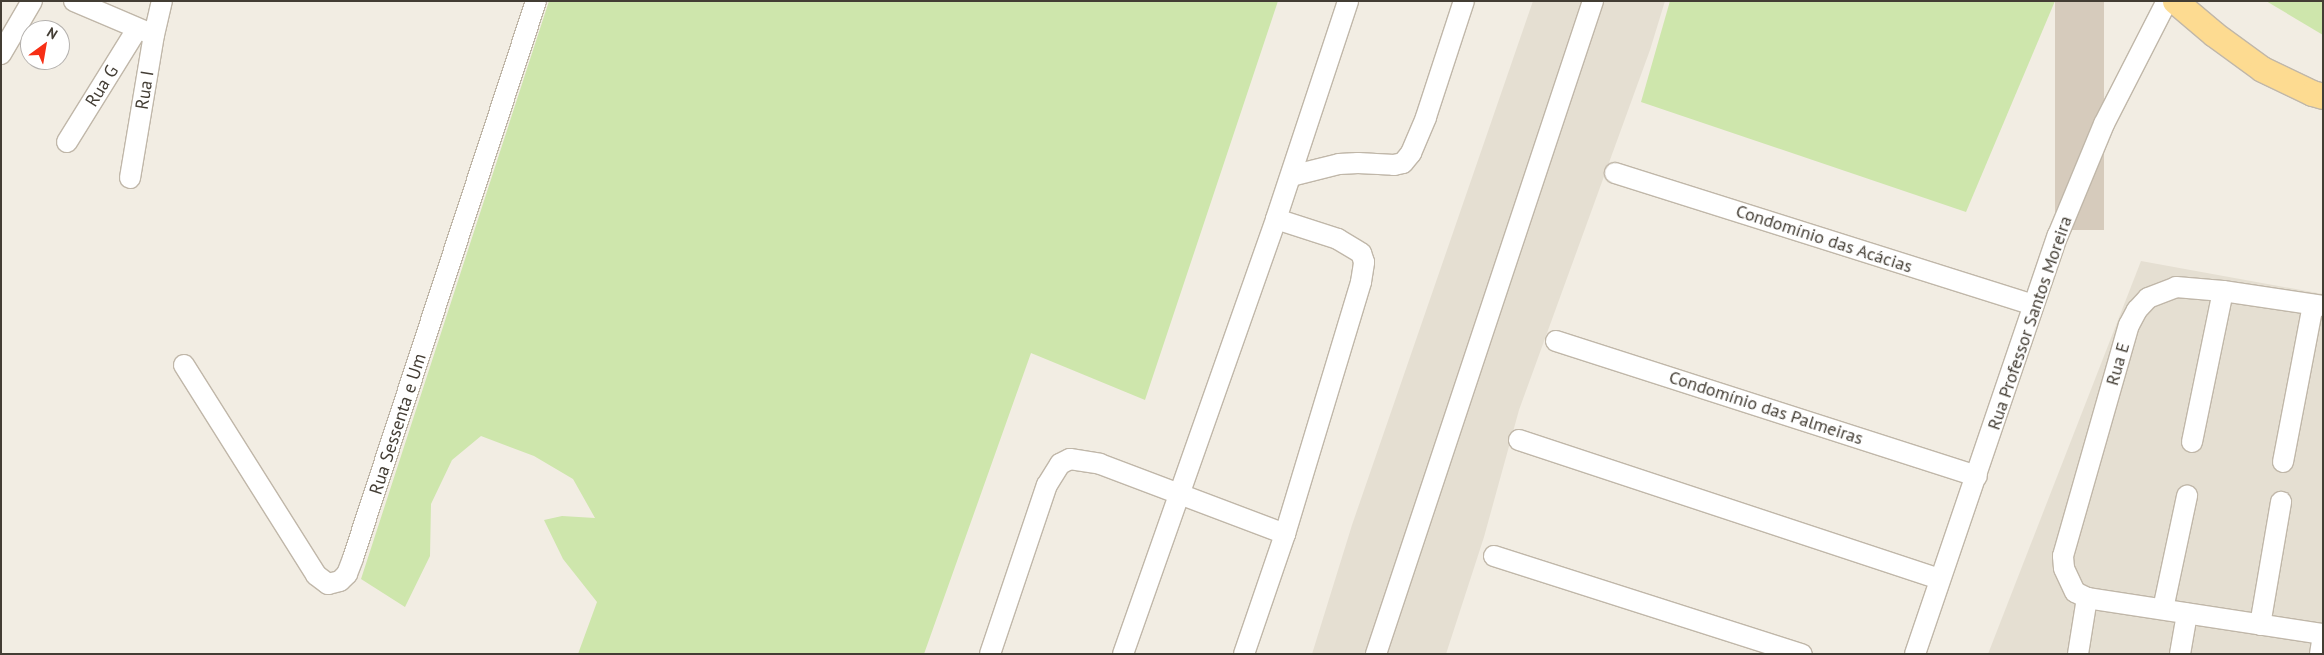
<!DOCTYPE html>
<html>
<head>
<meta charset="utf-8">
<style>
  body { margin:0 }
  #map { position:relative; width:2324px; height:655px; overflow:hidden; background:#f2ede3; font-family:"PT Sans",sans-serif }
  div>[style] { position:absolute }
  .residential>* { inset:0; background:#e5dfd2 }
  .green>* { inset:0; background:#cee6ac }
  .building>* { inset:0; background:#d6cbbc; transform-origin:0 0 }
  .roads { filter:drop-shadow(1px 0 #c0b7a9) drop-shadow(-1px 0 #c0b7a9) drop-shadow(0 1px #c0b7a9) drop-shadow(0 -1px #c0b7a9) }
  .minor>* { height:20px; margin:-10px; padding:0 10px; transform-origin:10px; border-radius:10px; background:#fff }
  .major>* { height:25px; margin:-12.5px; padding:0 12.5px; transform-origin:12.5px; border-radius:12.5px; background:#fddb91 }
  span { translate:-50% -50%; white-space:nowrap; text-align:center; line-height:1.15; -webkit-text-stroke:4px #fff; paint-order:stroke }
  .street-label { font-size:18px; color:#433d34 }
  .frame { position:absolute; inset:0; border:2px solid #433d34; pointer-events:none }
  .north { position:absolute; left:20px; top:20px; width:50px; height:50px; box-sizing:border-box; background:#fff; border:1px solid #b4b1ae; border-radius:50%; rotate:32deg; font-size:14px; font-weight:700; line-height:20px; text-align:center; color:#433d34 }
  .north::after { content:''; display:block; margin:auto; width:18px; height:22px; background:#f72f15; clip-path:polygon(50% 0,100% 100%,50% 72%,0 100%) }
</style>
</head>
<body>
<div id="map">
  <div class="residential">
    <i style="clip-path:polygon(1533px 1px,1665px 1px,1650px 50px,1519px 410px,1484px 537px,1446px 654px,1312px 654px,1352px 525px)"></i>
    <i style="clip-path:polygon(2141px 261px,2323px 294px,2323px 654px,1988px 654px)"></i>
  </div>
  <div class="green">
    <i style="clip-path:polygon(549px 1px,1278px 1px,1145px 400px,1031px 353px,924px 654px,578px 654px,597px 602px,563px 559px,544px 520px,562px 516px,595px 518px,573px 479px,534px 456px,481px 436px,452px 460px,431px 504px,430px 556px,405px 607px,361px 579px)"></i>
    <i style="clip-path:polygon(1670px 1px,2055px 1px,1966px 212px,1641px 102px)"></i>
    <i style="clip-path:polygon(2266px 1px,2323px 1px,2323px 35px)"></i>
  </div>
  <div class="building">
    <i style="left:2055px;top:1px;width:49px;height:229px"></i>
  </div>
  <div class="roads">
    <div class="minor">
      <i style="left:74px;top:1px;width:82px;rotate:23.1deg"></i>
      <i style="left:1px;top:54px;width:61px;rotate:-59.7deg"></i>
      <i style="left:67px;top:142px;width:133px;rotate:-58.2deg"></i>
      <i style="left:1615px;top:173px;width:438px;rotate:17.5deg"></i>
      <i style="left:1291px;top:176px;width:49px;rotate:-14deg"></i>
      <i style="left:1339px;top:164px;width:19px;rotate:-3deg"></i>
      <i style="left:1358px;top:163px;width:36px;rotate:3deg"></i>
      <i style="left:1394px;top:165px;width:9px;rotate:-13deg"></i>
      <i style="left:1403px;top:163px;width:13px;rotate:-51deg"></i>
      <i style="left:1411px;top:153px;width:39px;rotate:-67deg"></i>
      <i style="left:1426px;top:117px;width:122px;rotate:-71.9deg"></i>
      <i style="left:130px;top:178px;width:145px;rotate:-80.5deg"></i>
      <i style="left:154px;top:35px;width:35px;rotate:-77deg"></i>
      <i style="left:1556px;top:341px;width:442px;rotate:17.8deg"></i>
      <i style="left:184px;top:365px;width:248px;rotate:57.8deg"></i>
      <i style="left:316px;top:575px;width:15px;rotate:37deg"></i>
      <i style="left:328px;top:584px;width:12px;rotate:-14deg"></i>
      <i style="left:340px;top:581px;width:10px;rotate:-45deg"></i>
      <i style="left:347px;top:574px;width:17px;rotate:-69deg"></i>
      <i style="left:353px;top:558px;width:586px;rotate:-71.81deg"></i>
      <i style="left:1519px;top:440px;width:442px;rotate:18.3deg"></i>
      <i style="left:2192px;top:442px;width:154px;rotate:-78.4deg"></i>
      <i style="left:2283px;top:462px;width:160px;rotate:-79.2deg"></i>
      <i style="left:1494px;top:556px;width:323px;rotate:17.7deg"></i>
      <i style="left:2087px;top:598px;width:239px;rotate:8.7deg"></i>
      <i style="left:2163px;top:609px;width:116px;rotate:-78deg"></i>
      <i style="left:2260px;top:625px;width:125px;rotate:-80.3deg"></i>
      <i style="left:990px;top:654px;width:178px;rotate:-71.4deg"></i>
      <i style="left:1047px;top:485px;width:25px;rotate:-58deg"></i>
      <i style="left:1060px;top:464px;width:11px;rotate:-27deg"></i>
      <i style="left:1070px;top:459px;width:30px;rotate:9deg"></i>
      <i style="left:1100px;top:464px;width:198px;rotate:20.7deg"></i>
      <i style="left:1123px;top:654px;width:461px;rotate:-70.6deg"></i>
      <i style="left:1276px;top:219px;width:230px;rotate:-71.7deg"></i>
      <i style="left:1244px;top:654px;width:127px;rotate:-71.1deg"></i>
      <i style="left:1285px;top:534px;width:263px;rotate:-73.2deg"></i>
      <i style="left:1361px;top:282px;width:20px;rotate:-81deg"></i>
      <i style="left:1364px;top:262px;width:9px;rotate:-108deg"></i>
      <i style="left:1361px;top:253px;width:27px;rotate:-149deg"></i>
      <i style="left:1338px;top:239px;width:65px;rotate:-162.1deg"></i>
      <i style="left:1376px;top:654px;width:688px;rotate:-71.62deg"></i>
      <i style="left:1915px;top:654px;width:443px;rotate:-71.2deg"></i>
      <i style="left:2058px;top:235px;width:120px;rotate:-67.5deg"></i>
      <i style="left:2104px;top:124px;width:138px;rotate:-62.9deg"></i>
      <i style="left:2078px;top:654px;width:57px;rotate:-80.9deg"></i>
      <i style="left:2087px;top:598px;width:13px;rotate:-153deg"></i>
      <i style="left:2075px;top:592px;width:26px;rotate:-115deg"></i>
      <i style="left:2064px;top:568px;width:12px;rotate:-95deg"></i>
      <i style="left:2063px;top:556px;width:240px;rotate:-74.1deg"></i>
      <i style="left:2129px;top:325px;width:17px;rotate:-62deg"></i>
      <i style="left:2137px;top:310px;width:16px;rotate:-47deg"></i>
      <i style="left:2148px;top:298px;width:30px;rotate:-21deg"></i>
      <i style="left:2176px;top:287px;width:47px;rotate:4.9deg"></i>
      <i style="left:2223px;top:291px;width:101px;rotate:8.5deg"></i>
      <i style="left:2180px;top:654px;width:41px;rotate:-80.1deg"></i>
      <i style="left:2320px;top:654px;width:20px;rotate:-81deg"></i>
    </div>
    <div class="major">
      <i style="left:2175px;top:1px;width:51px;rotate:40.2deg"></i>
      <i style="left:2214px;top:34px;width:59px;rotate:36.1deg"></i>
      <i style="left:2262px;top:69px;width:55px;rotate:25.6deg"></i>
      <i style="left:2312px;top:93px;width:11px;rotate:15deg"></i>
    </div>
  </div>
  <div class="street-label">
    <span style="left:102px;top:86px;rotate:-58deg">Rua G</span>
    <span style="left:145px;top:90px;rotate:-81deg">Rua I</span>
    <span style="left:1824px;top:239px;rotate:18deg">Condomínio das Acácias</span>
    <span style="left:2030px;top:323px;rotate:-71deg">Rua Professor Santos Moreira</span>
    <span style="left:2118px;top:364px;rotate:-74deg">Rua E</span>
    <span style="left:1766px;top:408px;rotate:18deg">Condomínio das Palmeiras</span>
    <span style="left:398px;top:424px;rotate:-72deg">Rua Sessenta e Um</span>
  </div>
  <div class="frame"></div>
  <div class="north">N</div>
</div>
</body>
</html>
